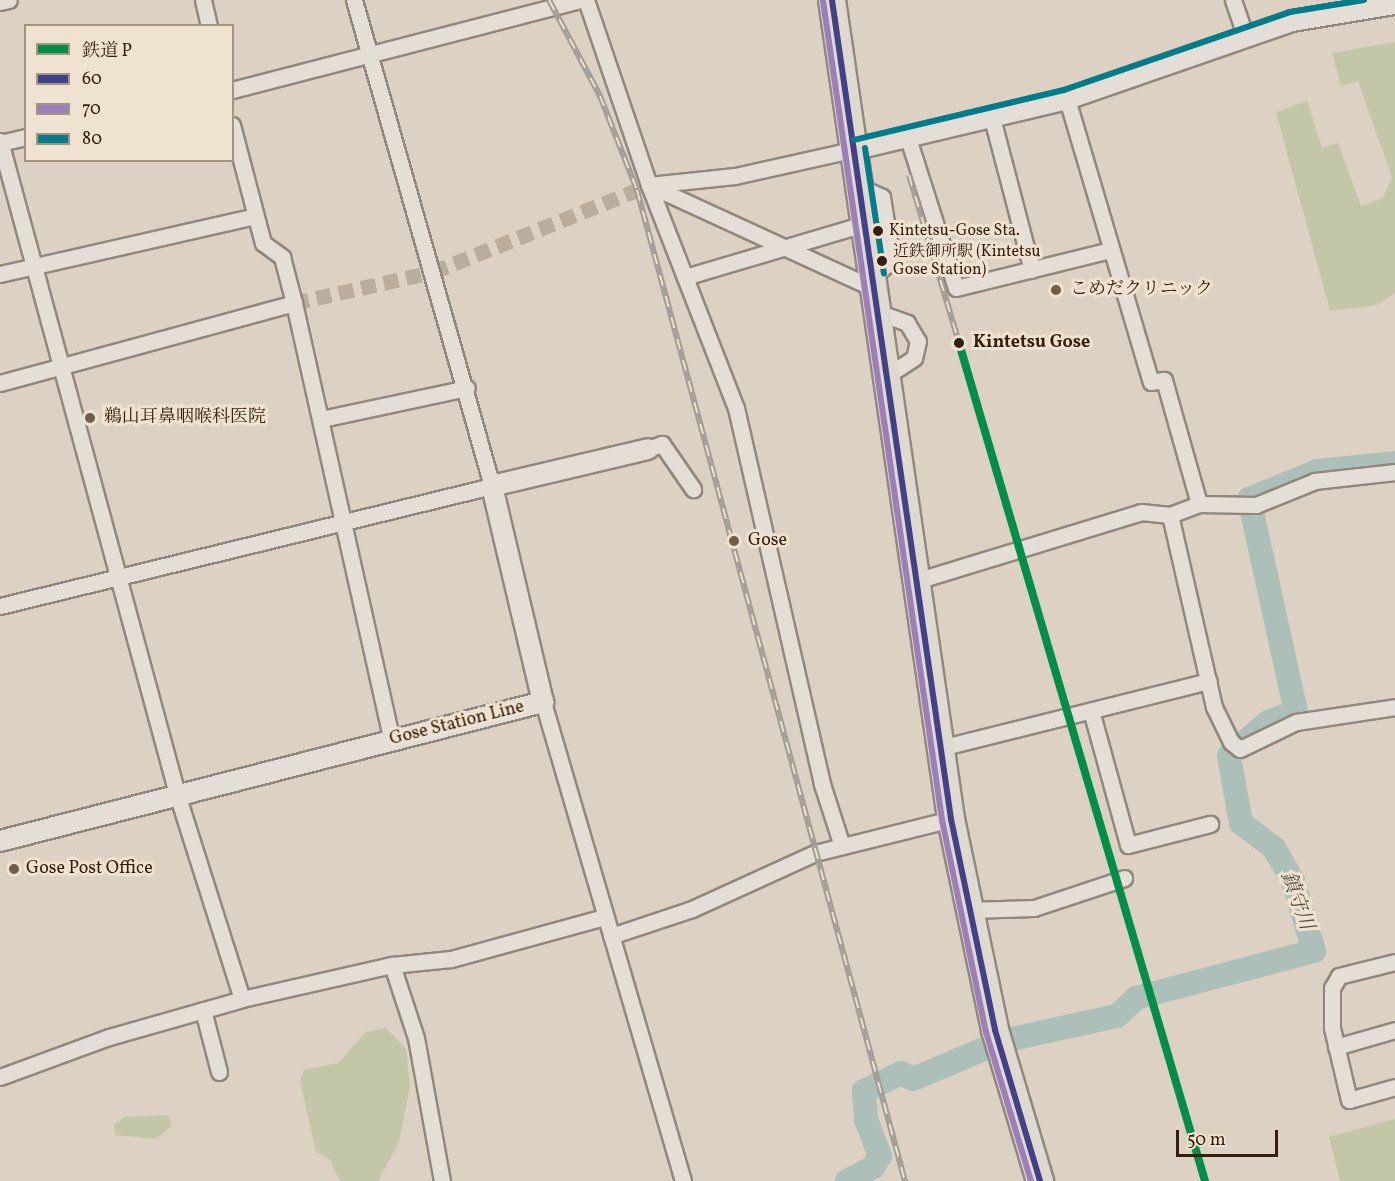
<!DOCTYPE html>
<html>
<head>
<meta charset="utf-8">
<style>
  body { margin:0 }
  #map { position:relative; width:1395px; height:1181px; overflow:hidden; background:#dcd1c2; font-family:Vollkorn,"Noto Serif JP",serif }
  div>[style] { position:absolute }
  .green>* { inset:0; background:#c4c6a8 }
  .river>* { height:24px; margin:-12px; padding:0 12px; transform-origin:12px; border-radius:12px; background:#acbfb8 }
  .street-tunnel>* { height:15px; margin-top:-7.5px; transform-origin:0; background:repeating-linear-gradient(90deg,#baad9e 0 15px,transparent 0 23px) }
  .roads { filter:drop-shadow(2px 0 #91887d) drop-shadow(-2px 0 #91887d) drop-shadow(0 2px #91887d) drop-shadow(0 -2px #91887d) }
  .street>* { height:15px; margin:-7.5px; padding:0 7.5px; transform-origin:7.5px; border-radius:7.5px; background:#e4ded6 }
  .secondary>* { height:20px; margin:-10px; padding:0 10px; transform-origin:10px; border-radius:10px; background:#e4ded6 }
  .highway>* { height:26px; margin:-13px; padding:0 13px; transform-origin:13px; border-radius:13px; background:#dfd9d0 }
  .rail>* { height:6px; margin-top:-3px; transform-origin:0; background:repeating-linear-gradient(90deg,#efe2d0 0 11px,#a39c95 0 22px); box-sizing:border-box; border-block:2px solid #a39c95 }
  .bus-1>* { height:6px; margin:-3px; padding:0 3px; transform-origin:3px; border-radius:3px; background:#414188 }
  .bus-2>* { height:6px; margin:-3px; padding:0 3px; transform-origin:3px; border-radius:3px; background:#9c7eb9 }
  .bus-3>* { height:6px; margin:-3px; padding:0 3px; transform-origin:3px; border-radius:3px; background:#007c8a }
  .rail-1>* { height:8px; margin:-4px; padding:0 4px; transform-origin:4px; border-radius:4px; background:#028e46 }
  .dots>* { width:16px; height:16px; translate:-50% -50%; box-sizing:border-box; border:3px solid #efe2d0; border-radius:50% }
  span { translate:-50% -50%; white-space:nowrap; text-align:center; line-height:1.15; -webkit-text-stroke:6px #efe2d0; paint-order:stroke }
  .bus-label { font-size:16px; color:#341f0e }
  .left { translate:0 -50%; text-align:left }
  .poi-label { font-size:18px; color:#341f0e }
  .stop-label { font-size:18px; color:#341f0e; font-weight:700 }
  .street-label { font-size:18px; color:#341f0e }
  .water-label { font-size:20px; color:#524d40; font-style:italic }
  .legend { position:absolute; left:24px; top:24px; width:210px; height:138px; box-sizing:border-box; background:#efe2d0; border:2px solid #a49482; margin:0; padding:8px 10px; list-style:none; font-size:18px; color:#341f0e }
  .legend li { display:flex; align-items:center; gap:12px; height:30px }
  .legend b { width:30px; border:2px solid #a49482 }
  .scale { position:absolute; left:1176px; top:1130px; width:102px; height:27px; box-sizing:border-box; border:3px solid #341f0e; border-top:0; padding-left:8px; font-size:18px; line-height:21px; white-space:nowrap; color:#341f0e; -webkit-text-stroke:4px #efe2d0; paint-order:stroke }
</style>
</head>
<body>
<div id="map">
  <div class="green">
    <i style="clip-path:polygon(1395px 42px,1395px 293px,1377px 305px,1330px 311px,1276px 112px,1307px 101px,1322px 148px,1338px 143px,1361px 206px,1383px 198px,1392px 177px,1358px 81px,1341px 86px,1332px 53px)"></i>
    <i style="clip-path:polygon(386px 1028px,406px 1049px,410px 1086px,399px 1142px,378px 1181px,340px 1181px,330px 1160px,316px 1152px,300px 1081px,304px 1070px,338px 1063px,366px 1032px)"></i>
    <i style="clip-path:polygon(168px 1115px,172px 1126px,155px 1139px,115px 1135px,114px 1125px,125px 1117px)"></i>
    <i style="clip-path:polygon(1395px 1119px,1395px 1181px,1340px 1181px,1329px 1137px)"></i>
  </div>
  <div class="river">
    <i style="left:1016px;top:1038px;width:103px;rotate:-12.3deg"></i>
    <i style="left:1117px;top:1016px;width:26px;rotate:-43deg"></i>
    <i style="left:1136px;top:998px;width:184px;rotate:-14.8deg"></i>
    <i style="left:1314px;top:951px;width:73px;rotate:-106.7deg"></i>
    <i style="left:1293px;top:881px;width:38px;rotate:-120deg"></i>
    <i style="left:1274px;top:848px;width:41px;rotate:-142.9deg"></i>
    <i style="left:1241px;top:823px;width:68px;rotate:-100.2deg"></i>
    <i style="left:1229px;top:756px;width:52px;rotate:-41.1deg"></i>
    <i style="left:1268px;top:722px;width:30px;rotate:-20deg"></i>
    <i style="left:1296px;top:712px;width:218px;rotate:-102.4deg"></i>
    <i style="left:1249px;top:499px;width:74px;rotate:-22.1deg"></i>
    <i style="left:1318px;top:471px;width:77px;rotate:-5.9deg"></i>
    <i style="left:847px;top:1181px;width:30px;rotate:-28deg"></i>
    <i style="left:873px;top:1167px;width:13px;rotate:-58deg"></i>
    <i style="left:880px;top:1156px;width:39px;rotate:-111deg"></i>
    <i style="left:866px;top:1120px;width:29px;rotate:-94deg"></i>
    <i style="left:864px;top:1091px;width:41px;rotate:-25.9deg"></i>
    <i style="left:901px;top:1073px;width:13px;rotate:27deg"></i>
    <i style="left:913px;top:1079px;width:75px;rotate:-22.8deg"></i>
  </div>
  <div class="street-tunnel">
    <i style="left:294px;top:303px;width:142px;rotate:-12.6deg"></i>
    <i style="left:433px;top:272px;width:233px;rotate:-21.9deg"></i>
  </div>
  <div class="roads">
    <div class="street">
      <i style="left:203px;top:0;width:27px;rotate:77deg"></i>
      <i style="left:586px;top:0;width:195px;rotate:71.2deg"></i>
      <i style="left:649px;top:185px;width:239px;rotate:68.7deg"></i>
      <i style="left:736px;top:408px;width:386px;rotate:77.1deg"></i>
      <i style="left:822px;top:784px;width:65px;rotate:72.1deg"></i>
      <i style="left:1233px;top:0;width:36px;rotate:71deg"></i>
      <i style="left:0;top:2px;width:9px;rotate:-13deg"></i>
      <i style="left:232px;top:90px;width:359px;rotate:-14.5deg"></i>
      <i style="left:1067px;top:99px;width:295px;rotate:73.5deg"></i>
      <i style="left:1151px;top:382px;width:13px;rotate:-9deg"></i>
      <i style="left:1164px;top:380px;width:129px;rotate:74.2deg"></i>
      <i style="left:992px;top:118px;width:157px;rotate:75.3deg"></i>
      <i style="left:232px;top:125px;width:122px;rotate:75.3deg"></i>
      <i style="left:263px;top:243px;width:24px;rotate:36deg"></i>
      <i style="left:282px;top:257px;width:48px;rotate:75.4deg"></i>
      <i style="left:294px;top:303px;width:448px;rotate:77.4deg"></i>
      <i style="left:908px;top:138px;width:157px;rotate:72.3deg"></i>
      <i style="left:956px;top:288px;width:160px;rotate:-13.8deg"></i>
      <i style="left:0;top:141px;width:677px;rotate:74.83deg"></i>
      <i style="left:177px;top:794px;width:215px;rotate:72.4deg"></i>
      <i style="left:0;top:143px;width:27px;rotate:-13deg"></i>
      <i style="left:649px;top:185px;width:251px;rotate:24.7deg"></i>
      <i style="left:649px;top:185px;width:86px;rotate:-6deg"></i>
      <i style="left:735px;top:176px;width:124px;rotate:-12.6deg"></i>
      <i style="left:862px;top:188px;width:22px;rotate:24deg"></i>
      <i style="left:882px;top:197px;width:64px;rotate:81deg"></i>
      <i style="left:892px;top:260px;width:23px;rotate:139deg"></i>
      <i style="left:0;top:274px;width:262px;rotate:-12.8deg"></i>
      <i style="left:685px;top:277px;width:190px;rotate:-16.5deg"></i>
      <i style="left:880px;top:313px;width:29px;rotate:20deg"></i>
      <i style="left:907px;top:323px;width:21px;rotate:59deg"></i>
      <i style="left:918px;top:341px;width:17px;rotate:103deg"></i>
      <i style="left:914px;top:358px;width:31px;rotate:147deg"></i>
      <i style="left:0;top:383px;width:305px;rotate:-15.2deg"></i>
      <i style="left:321px;top:419px;width:149px;rotate:-12deg"></i>
      <i style="left:648px;top:449px;width:15px;rotate:-20deg"></i>
      <i style="left:662px;top:444px;width:55px;rotate:55.4deg"></i>
      <i style="left:1395px;top:472px;width:81px;rotate:173.6deg"></i>
      <i style="left:1315px;top:481px;width:64px;rotate:157.9deg"></i>
      <i style="left:1256px;top:505px;width:57px;rotate:-179deg"></i>
      <i style="left:1199px;top:504px;width:31px;rotate:159deg"></i>
      <i style="left:1170px;top:515px;width:197px;rotate:77.1deg"></i>
      <i style="left:1214px;top:707px;width:39px;rotate:64deg"></i>
      <i style="left:1231px;top:742px;width:11px;rotate:38deg"></i>
      <i style="left:1240px;top:749px;width:62px;rotate:-25.7deg"></i>
      <i style="left:1296px;top:722px;width:100px;rotate:-8.6deg"></i>
      <i style="left:916px;top:581px;width:235px;rotate:-17deg"></i>
      <i style="left:1141px;top:512px;width:29px;rotate:6deg"></i>
      <i style="left:0;top:606px;width:506px;rotate:-13.71deg"></i>
      <i style="left:492px;top:486px;width:505px;rotate:-105.85deg"></i>
      <i style="left:543px;top:702px;width:499px;rotate:73.7deg"></i>
      <i style="left:1092px;top:714px;width:136px;rotate:74.6deg"></i>
      <i style="left:1128px;top:845px;width:85px;rotate:-14.4deg"></i>
      <i style="left:940px;top:748px;width:277px;rotate:-14deg"></i>
      <i style="left:968px;top:910px;width:66px;rotate:-1.7deg"></i>
      <i style="left:1034px;top:908px;width:95px;rotate:-18.4deg"></i>
      <i style="left:611px;top:936px;width:85px;rotate:-18.4deg"></i>
      <i style="left:692px;top:909px;width:135px;rotate:-24.5deg"></i>
      <i style="left:815px;top:853px;width:140px;rotate:-14deg"></i>
      <i style="left:1395px;top:962px;width:58px;rotate:166deg"></i>
      <i style="left:1339px;top:976px;width:14px;rotate:120deg"></i>
      <i style="left:1332px;top:988px;width:40px;rotate:90deg"></i>
      <i style="left:1332px;top:1028px;width:74px;rotate:76.7deg"></i>
      <i style="left:1349px;top:1100px;width:48px;rotate:-15.8deg"></i>
      <i style="left:392px;top:965px;width:77px;rotate:71.8deg"></i>
      <i style="left:416px;top:1038px;width:145px;rotate:79.7deg"></i>
      <i style="left:203px;top:1010px;width:64px;rotate:75.5deg"></i>
      <i style="left:1336px;top:1047px;width:61px;rotate:-16.1deg"></i>
      <i style="left:0;top:1077px;width:116px;rotate:-20.2deg"></i>
      <i style="left:109px;top:1037px;width:138px;rotate:-15.9deg"></i>
      <i style="left:242px;top:999px;width:154px;rotate:-12.8deg"></i>
      <i style="left:392px;top:965px;width:59px;rotate:-5.8deg"></i>
      <i style="left:451px;top:959px;width:160px;rotate:-15.3deg"></i>
    </div>
    <div class="secondary">
      <i style="left:856px;top:149px;width:217px;rotate:-13.3deg"></i>
      <i style="left:1067px;top:99px;width:238px;rotate:-19.1deg"></i>
      <i style="left:1292px;top:21px;width:104px;rotate:-9.4deg"></i>
      <i style="left:0;top:841px;width:561px;rotate:-14.36deg"></i>
      <i style="left:543px;top:702px;width:222px;rotate:-103.3deg"></i>
      <i style="left:492px;top:486px;width:160px;rotate:-13.3deg"></i>
    </div>
    <div class="highway">
      <i style="left:832px;top:0;width:828px;rotate:81.73deg"></i>
      <i style="left:951px;top:819px;width:216px;rotate:78.2deg"></i>
      <i style="left:995px;top:1030px;width:158px;rotate:73.4deg"></i>
    </div>
  </div>
  <div class="rail">
    <i style="left:549px;top:0;width:109px;rotate:62deg"></i>
    <i style="left:600px;top:96px;width:101px;rotate:68.5deg"></i>
    <i style="left:637px;top:190px;width:1027px;rotate:74.87deg"></i>
    <i style="left:909px;top:175px;width:175px;rotate:73.4deg"></i>
  </div>
  <div class="bus-1">
    <i style="left:832px;top:0;width:828px;rotate:81.73deg"></i>
    <i style="left:951px;top:819px;width:216px;rotate:78.2deg"></i>
    <i style="left:995px;top:1030px;width:158px;rotate:73.4deg"></i>
  </div>
  <div class="bus-2">
    <i style="left:823px;top:1px;width:828px;rotate:81.73deg"></i>
    <i style="left:942px;top:820px;width:217px;rotate:78.3deg"></i>
    <i style="left:986px;top:1032px;width:156px;rotate:73.2deg"></i>
  </div>
  <div class="bus-3">
    <i style="left:854px;top:140px;width:216px;rotate:-13.4deg"></i>
    <i style="left:1064px;top:90px;width:239px;rotate:-19deg"></i>
    <i style="left:1290px;top:12px;width:75px;rotate:-9.2deg"></i>
    <i style="left:865px;top:148px;width:127px;rotate:81.4deg"></i>
  </div>
  <div class="rail-1">
    <i style="left:959px;top:343px;width:873px;rotate:73.64deg"></i>
  </div>
  <div class="dots">
    <i style="left:878px;top:231px;background:#341f0e"></i>
    <i style="left:882px;top:261px;background:#341f0e"></i>
    <i style="left:1056px;top:290px;background:#6f5d4d"></i>
    <i style="left:959px;top:343px;background:#341f0e"></i>
    <i style="left:90px;top:418px;background:#6f5d4d"></i>
    <i style="left:734px;top:541px;background:#6f5d4d"></i>
    <i style="left:14px;top:869px;background:#6f5d4d"></i>
  </div>
  <div class="bus-label">
    <span class="left" style="left:889px;top:231px">Kintetsu-Gose Sta.</span>
    <span class="left" style="left:893px;top:261px">近鉄御所駅 (Kintetsu<br>Gose Station)</span>
  </div>
  <div class="poi-label">
    <span class="left" style="left:1070px;top:290px">こめだクリニック</span>
    <span class="left" style="left:104px;top:418px">鵜山耳鼻咽喉科医院</span>
    <span class="left" style="left:748px;top:541px">Gose</span>
    <span class="left" style="left:26px;top:869px">Gose Post Office</span>
  </div>
  <div class="stop-label">
    <span class="left" style="left:973px;top:343px">Kintetsu Gose</span>
  </div>
  <div class="street-label">
    <span style="left:457px;top:724px;rotate:-14deg">Gose Station Line</span>
  </div>
  <div class="water-label">
    <span style="left:1296px;top:901px;rotate:70deg">鎮守川</span>
  </div>
  <ul class="legend">
  <li><b style="height:8px;background:#028e46"></b>鉄道 P</li>
  <li><b style="height:8px;background:#414188"></b>60</li>
  <li><b style="height:8px;background:#9c7eb9"></b>70</li>
  <li><b style="height:8px;background:#007c8a"></b>80</li>
  </ul>
  <div class="scale">50 m</div>
</div>
</body>
</html>
